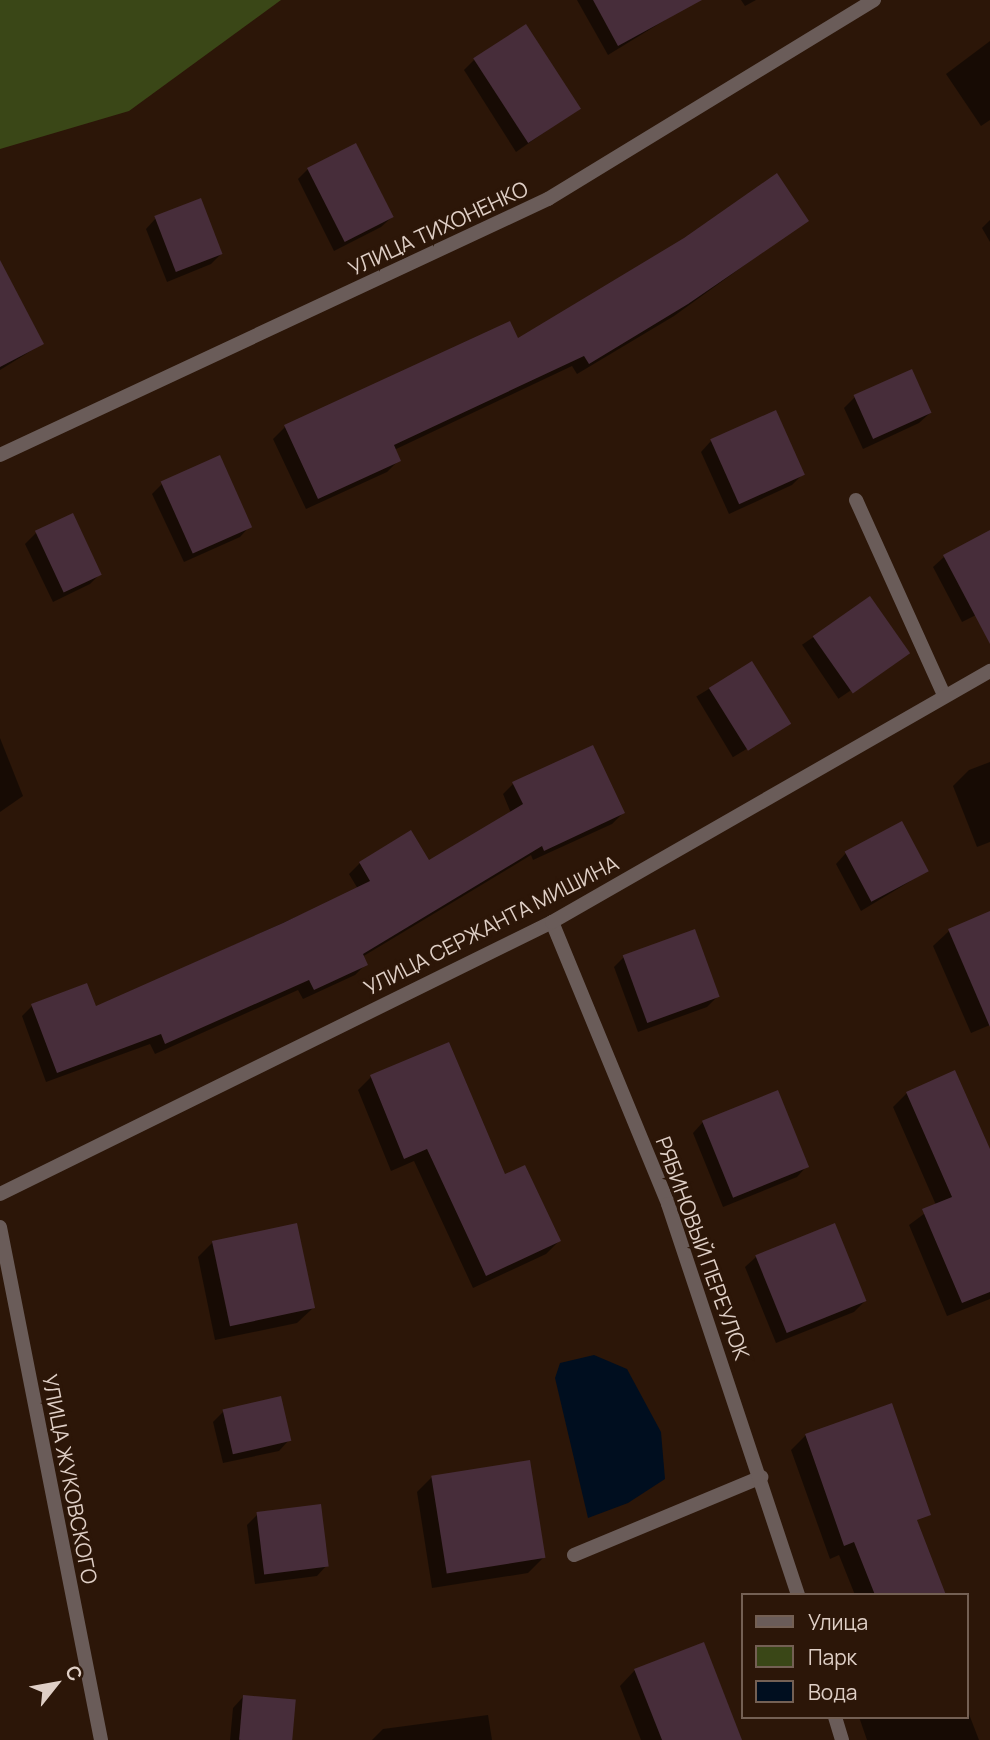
<!DOCTYPE html>
<html>
<head>
<meta charset="utf-8">
<style>
  body { margin:0 }
  #map { position:relative; width:990px; height:1740px; overflow:hidden; background:#2c1608; font-family:Manrope,sans-serif }
  div>[style] { position:absolute }
  .green>* { inset:0; background:#3a4717 }
  .water>* { inset:0; background:#000e1f }
  .shadow>* { inset:0; background:#0007; transform-origin:0 0 }
  .building>* { inset:0; background:#472d3a; transform-origin:0 0 }
  .service>* { height:14px; margin:-7px; padding:0 7px; transform-origin:7px; border-radius:7px; background:#6a5c59 }
  .minor>* { height:14px; margin:-7px; padding:0 7px; transform-origin:7px; border-radius:7px; background:#6a5c59 }
  .tertiary>* { height:14px; margin:-7px; padding:0 7px; transform-origin:7px; border-radius:7px; background:#6a5c59 }
  span { translate:-50% -50%; white-space:nowrap; text-align:center; line-height:1.15; -webkit-text-stroke:6px #2c1608; paint-order:stroke }
  .street-label { font-size:21px; color:#dfcfc6 }
  .legend { position:absolute; left:741px; top:1593px; width:228px; height:126px; box-sizing:border-box; background:#2c1608; border:2px solid #746054; margin:0; padding:9px 12px; list-style:none; font-size:21px; color:#dfcfc6 }
  .legend li { display:flex; align-items:center; gap:14px; height:35px }
  .legend b { width:35px; border:2px solid #746054 }
  .north { position:absolute; left:21px; top:1649px; width:70px; height:70px; -webkit-text-stroke:5px #2c1608; paint-order:stroke; rotate:59deg; font-size:19px; font-weight:700; line-height:28px; text-align:center; color:#dfcfc6 }
  .north::after { content:''; display:block; margin:auto; width:24px; height:32px; background:#dfcfc6; clip-path:polygon(50% 0,100% 100%,50% 72%,0 100%) }
</style>
</head>
<body>
<div id="map">
  <div class="green">
    <i style="clip-path:polygon(0 0,281px 0,129px 111px,0 149px)"></i>
  </div>
  <div class="water">
    <i style="clip-path:polygon(594px 1355px,627px 1369px,661px 1432px,665px 1479px,628px 1503px,588px 1518px,555px 1378px,560px 1363px)"></i>
  </div>
  <div class="shadow">
    <i style="clip-path:polygon(577px 0,660px 0,670px 17px,608px 55px)"></i>
    <i style="clip-path:polygon(741px 0,756px 0,745px 6px)"></i>
    <i style="clip-path:polygon(990px 41px,990px 120px,981px 126px,946px 74px)"></i>
    <i style="clip-path:polygon(474px 60px,579px 108px,516px 152px,464px 70px)"></i>
    <i style="clip-path:polygon(308px 169px,392px 217px,381px 227px,334px 251px,298px 179px)"></i>
    <i style="clip-path:polygon(156px 218px,221px 254px,211px 264px,167px 282px,146px 229px)"></i>
    <i style="clip-path:polygon(807px 220px,674px 316px,577px 374px,572px 366px,394px 450px,399px 460px,387px 472px,306px 509px,273px 439px,285px 427px,509px 324px,517px 340px)"></i>
    <i style="clip-path:polygon(990px 220px,990px 242px,982px 228px)"></i>
    <i style="clip-path:polygon(0 263px,42px 344px,0 370px)"></i>
    <i style="clip-path:polygon(855px 397px,930px 413px,919px 423px,863px 449px,844px 408px)"></i>
    <i style="clip-path:polygon(711px 441px,803px 474px,792px 485px,729px 514px,701px 452px)"></i>
    <i style="clip-path:polygon(162px 484px,250px 526px,240px 537px,184px 562px,152px 494px)"></i>
    <i style="clip-path:polygon(72px 516px,100px 574px,90px 584px,53px 602px,25px 544px,36px 533px)"></i>
    <i style="clip-path:polygon(990px 534px,990px 608px,962px 622px,933px 567px,944px 557px)"></i>
    <i style="left:870px;top:599px;width:65px;height:82px;rotate:56deg"></i>
    <i style="left:752px;top:663px;width:71px;height:65px;rotate:59deg"></i>
    <i style="clip-path:polygon(0 738px,23px 796px,0 812px)"></i>
    <i style="clip-path:polygon(990px 762px,990px 842px,977px 847px,953px 786px,969px 770px)"></i>
    <i style="clip-path:polygon(513px 784px,623px 813px,612px 824px,533px 860px,531px 855px,362px 957px,366px 964px,355px 975px,303px 999px,298px 990px,155px 1054px,150px 1044px,46px 1082px,22px 1016px,32px 1006px,95px 1008px,358px 889px,349px 874px,360px 863px,429px 863px,511px 813px,503px 794px)"></i>
    <i style="clip-path:polygon(846px 853px,927px 871px,861px 911px,836px 864px)"></i>
    <i style="clip-path:polygon(990px 913px,990px 1025px,971px 1033px,933px 946px,949px 931px)"></i>
    <i style="clip-path:polygon(624px 957px,718px 996px,707px 1007px,638px 1032px,614px 967px)"></i>
    <i style="clip-path:polygon(448px 1044px,504px 1177px,559px 1241px,546px 1254px,473px 1288px,414px 1161px,391px 1171px,358px 1090px,371px 1077px)"></i>
    <i style="clip-path:polygon(907px 1093px,990px 1153px,990px 1299px,947px 1316px,909px 1225px,936px 1205px,893px 1107px)"></i>
    <i style="clip-path:polygon(703px 1122px,807px 1166px,797px 1177px,723px 1207px,693px 1133px)"></i>
    <i style="clip-path:polygon(213px 1242px,313px 1308px,297px 1323px,215px 1340px,198px 1257px)"></i>
    <i style="clip-path:polygon(756px 1257px,865px 1301px,854px 1312px,776px 1343px,745px 1267px)"></i>
    <i style="clip-path:polygon(224px 1411px,289px 1440px,279px 1451px,223px 1463px,213px 1422px)"></i>
    <i style="clip-path:polygon(806px 1435px,911px 1515px,944px 1595px,855px 1595px,839px 1555px,830px 1559px,791px 1450px)"></i>
    <i style="clip-path:polygon(432px 1477px,543px 1558px,528px 1573px,432px 1588px,417px 1492px)"></i>
    <i style="clip-path:polygon(257px 1515px,327px 1565px,317px 1576px,255px 1584px,247px 1525px)"></i>
    <i style="clip-path:polygon(635px 1670px,740px 1740px,641px 1740px,620px 1686px)"></i>
    <i style="clip-path:polygon(243px 1697px,291px 1740px,230px 1740px,233px 1708px)"></i>
    <i style="clip-path:polygon(967px 1709px,979px 1740px,867px 1740px,859px 1717px,967px 1717px)"></i>
    <i style="clip-path:polygon(488px 1715px,492px 1740px,372px 1740px,383px 1729px)"></i>
  </div>
  <div class="building">
    <i style="clip-path:polygon(593px 0,702px 0,618px 46px)"></i>
    <i style="left:526px;top:24px;width:101px;height:63px;rotate:57deg"></i>
    <i style="left:356px;top:143px;width:83px;height:55px;rotate:63deg"></i>
    <i style="clip-path:polygon(777px 173px,809px 221px,688px 304px,589px 364px,584px 356px,394px 445px,401px 461px,318px 499px,284px 425px,510px 321px,518px 338px,684px 238px)"></i>
    <i style="left:201px;top:198px;width:60px;height:50px;rotate:69deg"></i>
    <i style="clip-path:polygon(0 260px,44px 344px,0 367px)"></i>
    <i style="left:912px;top:369px;width:48px;height:64px;rotate:66deg"></i>
    <i style="left:776px;top:410px;width:71px;height:72px;rotate:66deg"></i>
    <i style="left:220px;top:455px;width:79px;height:65px;rotate:66deg"></i>
    <i style="left:73px;top:513px;width:68px;height:42px;rotate:65deg"></i>
    <i style="clip-path:polygon(990px 530px,990px 644px,943px 555px)"></i>
    <i style="left:870px;top:596px;width:70px;height:70px;rotate:55deg"></i>
    <i style="left:752px;top:661px;width:74px;height:51px;rotate:58deg"></i>
    <i style="clip-path:polygon(593px 745px,625px 813px,544px 851px,542px 846px,363px 954px,368px 965px,314px 990px,309px 980px,165px 1044px,161px 1034px,57px 1073px,31px 1004px,87px 983px,96px 1006px,283px 923px,370px 881px,359px 862px,411px 830px,429px 860px,523px 804px,512px 782px)"></i>
    <i style="left:902px;top:821px;width:57px;height:65px;rotate:62deg"></i>
    <i style="clip-path:polygon(990px 911px,990px 1027px,948px 929px)"></i>
    <i style="left:695px;top:929px;width:72px;height:77px;rotate:70deg"></i>
    <i style="clip-path:polygon(449px 1042px,505px 1174px,525px 1165px,561px 1241px,486px 1276px,427px 1149px,404px 1159px,370px 1075px)"></i>
    <i style="clip-path:polygon(955px 1070px,990px 1149px,990px 1292px,962px 1303px,922px 1209px,952px 1197px,906px 1092px)"></i>
    <i style="left:778px;top:1090px;width:83px;height:82px;rotate:68deg"></i>
    <i style="left:297px;top:1223px;width:87px;height:87px;rotate:78deg"></i>
    <i style="left:835px;top:1223px;width:84px;height:86px;rotate:68deg"></i>
    <i style="left:281px;top:1396px;width:46px;height:60px;rotate:77deg"></i>
    <i style="clip-path:polygon(892px 1403px,931px 1515px,917px 1520px,946px 1595px,875px 1595px,854px 1542px,844px 1546px,805px 1434px)"></i>
    <i style="left:530px;top:1460px;width:99px;height:100px;rotate:81deg"></i>
    <i style="left:321px;top:1504px;width:63px;height:65px;rotate:83deg"></i>
    <i style="clip-path:polygon(704px 1642px,742px 1740px,662px 1740px,634px 1669px)"></i>
    <i style="left:243px;top:1695px;width:53px;height:45px;rotate:5deg"></i>
  </div>
  <div class="service">
    <i style="left:856px;top:500px;width:214px;rotate:65.7deg"></i>
    <i style="left:574px;top:1555px;width:203px;rotate:-22.6deg"></i>
  </div>
  <div class="minor">
    <i style="left:0;top:455px;width:605px;rotate:-25.04deg"></i>
    <i style="left:548px;top:199px;width:382px;rotate:-31.4deg"></i>
    <i style="left:552px;top:922px;width:305px;rotate:67.6deg"></i>
    <i style="left:668px;top:1204px;width:412px;rotate:71.6deg"></i>
    <i style="left:0;top:1227px;width:523px;rotate:78.86deg"></i>
    <i style="left:835px;top:1717px;width:24px;rotate:73deg"></i>
  </div>
  <div class="tertiary">
    <i style="left:0;top:1194px;width:615px;rotate:-26.23deg"></i>
    <i style="left:552px;top:922px;width:505px;rotate:-29.82deg"></i>
  </div>
  <div class="street-label">
    <span style="left:438px;top:228px;rotate:-25deg">УЛИЦА ТИХОНЕНКО</span>
    <span style="left:491px;top:925px;rotate:-27deg">УЛИЦА СЕРЖАНТА МИШИНА</span>
    <span style="left:703px;top:1248px;rotate:70deg">РЯБИНОВЫЙ ПЕРЕУЛОК</span>
    <span style="left:70px;top:1479px;rotate:79deg">УЛИЦА ЖУКОВСКОГО</span>
  </div>
  <ul class="legend">
  <li><b style="height:9px;background:#6a5c59"></b>Улица</li>
  <li><b style="height:19px;background:#3a4717"></b>Парк</li>
  <li><b style="height:19px;background:#000e1f"></b>Вода</li>
  </ul>
  <div class="north">С</div>
</div>
</body>
</html>
